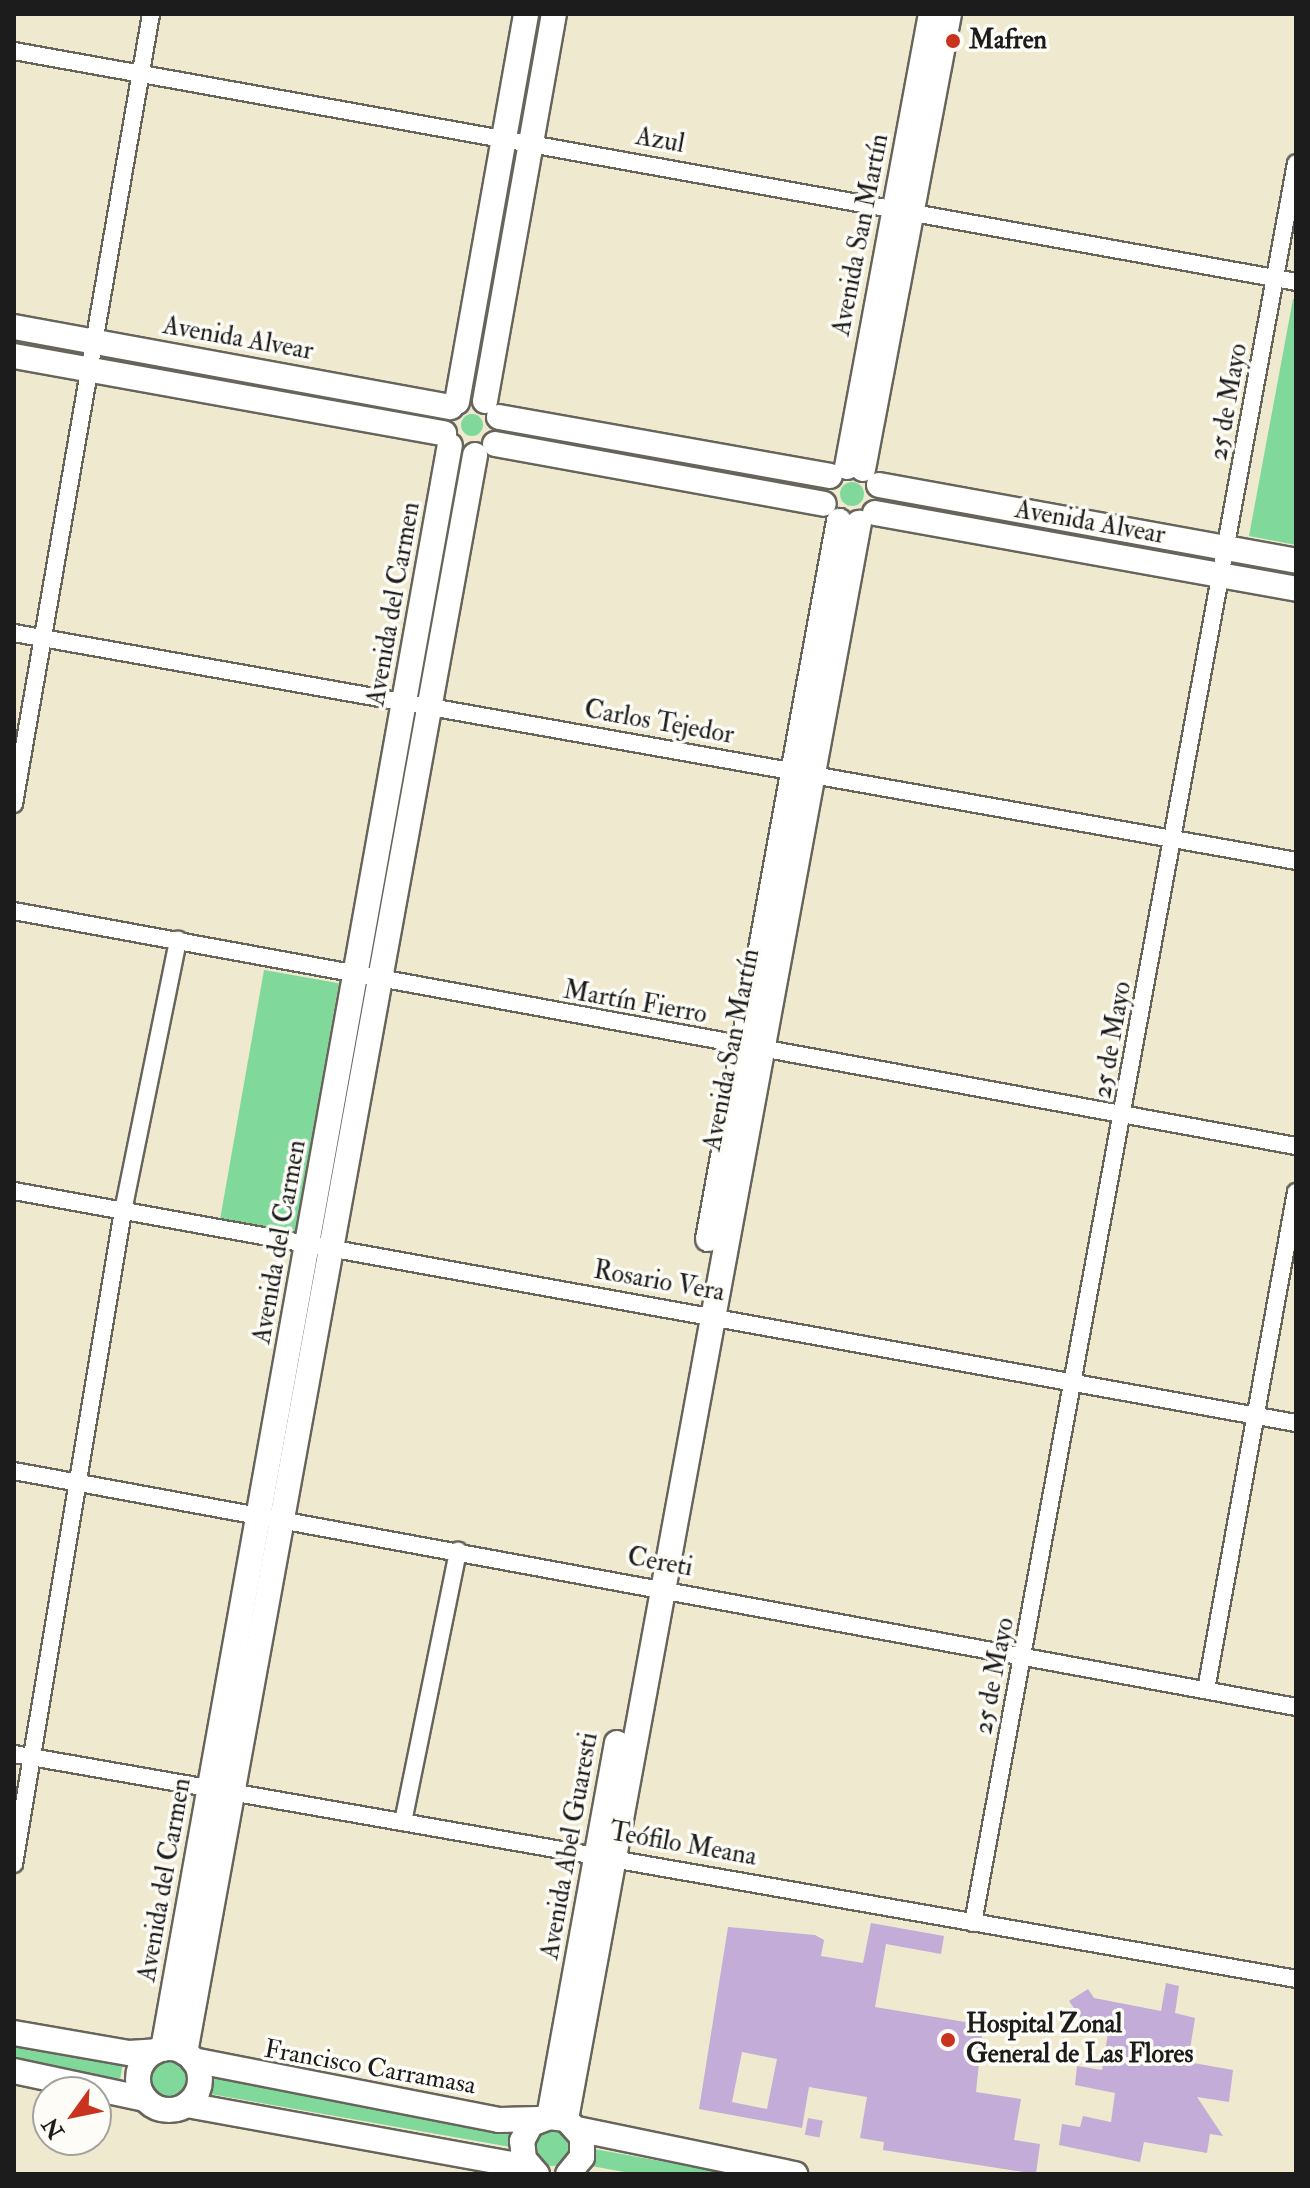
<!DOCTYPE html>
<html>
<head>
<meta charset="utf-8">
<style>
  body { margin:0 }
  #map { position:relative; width:1310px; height:2188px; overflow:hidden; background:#efe9cf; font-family:"IM FELL Double Pica",serif }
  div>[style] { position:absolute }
  .green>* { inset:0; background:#81d89b; transform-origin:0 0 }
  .round { border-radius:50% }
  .building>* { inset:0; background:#c3add8; transform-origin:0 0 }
  .roads { filter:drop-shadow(2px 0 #66645b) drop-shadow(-2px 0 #66645b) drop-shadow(0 2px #66645b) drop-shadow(0 -2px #66645b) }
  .street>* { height:16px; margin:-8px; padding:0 8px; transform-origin:8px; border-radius:8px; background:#fff }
  .secondary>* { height:24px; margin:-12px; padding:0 12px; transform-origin:12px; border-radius:12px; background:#fff }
  .secondary>.ring { margin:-12px; padding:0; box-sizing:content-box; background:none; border:24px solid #fff; border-radius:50% }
  .dots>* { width:22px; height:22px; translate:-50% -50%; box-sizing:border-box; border:4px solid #fdfcf7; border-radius:50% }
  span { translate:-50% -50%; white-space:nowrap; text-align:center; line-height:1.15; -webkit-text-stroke:7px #fdfcf7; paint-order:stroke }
  .poi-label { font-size:26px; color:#1c1c1c; font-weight:700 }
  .left { translate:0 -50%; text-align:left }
  .street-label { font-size:26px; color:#1c1c1c }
  .frame { position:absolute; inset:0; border:16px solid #1c1c1c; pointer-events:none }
  .north { position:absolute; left:32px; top:2076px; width:80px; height:80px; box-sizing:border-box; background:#fdfcf7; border:2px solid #a3a29f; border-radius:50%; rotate:237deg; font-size:22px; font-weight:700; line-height:32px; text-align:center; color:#1c1c1c }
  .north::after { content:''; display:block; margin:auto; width:28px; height:36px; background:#c8321e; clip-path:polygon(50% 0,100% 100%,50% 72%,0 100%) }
</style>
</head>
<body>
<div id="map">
  <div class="green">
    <i style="left:537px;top:14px;width:10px;height:106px"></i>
    <i style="left:510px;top:162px;width:9px;height:226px;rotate:6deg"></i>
    <i style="clip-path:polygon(1293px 299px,1296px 299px,1296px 545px,1249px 536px)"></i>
    <i style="left:14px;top:339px;width:55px;height:5px;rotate:10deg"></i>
    <i style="clip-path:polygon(113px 355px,419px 412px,418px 417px)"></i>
    <i class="round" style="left:461px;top:414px;width:22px;height:22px"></i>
    <i style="clip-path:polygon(509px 430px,815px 487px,814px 491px,508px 435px)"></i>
    <i style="left:455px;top:467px;width:9px;height:226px;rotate:6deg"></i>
    <i class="round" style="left:840px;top:482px;width:24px;height:24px"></i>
    <i style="left:894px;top:500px;width:312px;height:5px;rotate:10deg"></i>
    <i style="left:264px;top:970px;width:76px;height:254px;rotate:10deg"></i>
    <i style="left:14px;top:2042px;width:111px;height:18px;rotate:10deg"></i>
    <i class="round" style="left:150px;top:2060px;width:36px;height:36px"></i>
    <i style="left:206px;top:2076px;width:311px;height:17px;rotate:10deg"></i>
    <i class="round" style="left:534px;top:2130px;width:36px;height:36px"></i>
    <i style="clip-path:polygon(589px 2148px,731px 2174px,635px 2174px,586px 2165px)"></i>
  </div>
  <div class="building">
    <i style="clip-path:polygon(evenodd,871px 1923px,944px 1936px,941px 1954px,886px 1944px,875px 2007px,983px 2025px,976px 2092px,1021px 2099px,1014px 2140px,1040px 2144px,1036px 2174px,883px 2150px,884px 2142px,860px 2138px,867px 2097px,809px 2087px,802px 2128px,699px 2109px,728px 1927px,815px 1935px,824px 1940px,821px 1956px,863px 1963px,871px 1923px,742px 2052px,777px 2059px,767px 2109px,732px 2102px,742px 2052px)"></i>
    <i style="clip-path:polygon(1166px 1983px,1179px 1986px,1175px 2013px,1195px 2018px,1188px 2062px,1233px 2070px,1229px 2102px,1197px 2097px,1223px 2136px,1210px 2134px,1207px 2153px,1144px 2142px,1140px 2162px,1059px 2145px,1062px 2124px,1080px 2127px,1083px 2116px,1111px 2122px,1115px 2093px,1075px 2085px,1077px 2066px,1102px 2070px,1111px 2015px,1089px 2030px,1069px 2001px,1088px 1989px,1094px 1998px,1161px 2011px)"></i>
    <i style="left:808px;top:2118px;width:15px;height:17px;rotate:11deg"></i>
  </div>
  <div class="roads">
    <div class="street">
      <i style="left:14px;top:51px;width:1303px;rotate:10.21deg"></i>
      <i style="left:14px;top:633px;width:1302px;rotate:10.08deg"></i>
      <i style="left:14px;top:804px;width:802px;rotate:-80.16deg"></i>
      <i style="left:14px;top:911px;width:1303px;rotate:10.39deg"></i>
      <i style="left:14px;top:1191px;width:1303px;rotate:10.26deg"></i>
      <i style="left:14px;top:1471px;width:1304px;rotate:10.43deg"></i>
      <i style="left:1206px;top:1690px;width:506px;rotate:-79.76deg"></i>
      <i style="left:14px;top:1754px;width:1302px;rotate:9.95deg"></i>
      <i style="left:403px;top:1822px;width:277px;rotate:-78.5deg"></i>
      <i style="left:14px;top:1864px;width:662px;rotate:-80.52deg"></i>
      <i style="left:123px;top:1211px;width:277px;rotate:-78.5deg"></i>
      <i style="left:973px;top:1923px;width:1789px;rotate:-79.6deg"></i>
    </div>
    <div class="secondary">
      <i style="left:14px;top:327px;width:444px;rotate:10.4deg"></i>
      <i style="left:14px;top:356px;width:437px;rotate:10.2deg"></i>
      <i style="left:485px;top:401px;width:393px;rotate:-79.9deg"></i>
      <i style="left:457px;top:402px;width:394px;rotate:-79.9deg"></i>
      <i style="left:499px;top:417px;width:336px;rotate:10.1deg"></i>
      <i style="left:495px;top:444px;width:334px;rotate:10.3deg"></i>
      <i style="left:847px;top:467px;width:461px;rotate:-79.5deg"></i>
      <i style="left:863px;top:469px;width:463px;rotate:-79.3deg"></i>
      <i style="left:879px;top:485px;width:424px;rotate:10.3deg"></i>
      <i style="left:875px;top:513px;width:428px;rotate:10.2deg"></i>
      <i style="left:708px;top:1239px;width:730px;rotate:-79.66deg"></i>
      <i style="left:14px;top:2033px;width:117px;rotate:9.9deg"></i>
      <i style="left:129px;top:2053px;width:27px;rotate:-4deg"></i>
      <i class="ring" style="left:138px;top:2048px;width:38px;height:38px"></i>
      <i style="left:163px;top:2049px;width:1629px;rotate:-79.86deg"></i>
      <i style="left:185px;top:2053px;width:1624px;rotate:-79.71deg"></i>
      <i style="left:193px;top:2060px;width:312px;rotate:11.1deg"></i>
      <i style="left:499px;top:2120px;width:40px;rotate:-1.4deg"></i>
      <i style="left:14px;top:2071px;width:134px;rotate:12.1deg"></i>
      <i style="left:187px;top:2105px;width:347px;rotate:10.3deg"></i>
      <i style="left:549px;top:2117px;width:380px;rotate:-79.7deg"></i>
      <i style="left:566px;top:2119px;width:1623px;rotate:-79.6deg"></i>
      <i style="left:577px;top:2129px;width:223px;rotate:11.7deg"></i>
      <i style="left:537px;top:2174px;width:20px;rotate:-131deg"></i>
      <i style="left:524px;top:2159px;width:18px;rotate:-96deg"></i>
      <i style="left:522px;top:2141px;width:19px;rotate:-62deg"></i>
      <i style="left:531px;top:2124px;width:19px;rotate:-21deg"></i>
      <i style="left:549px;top:2117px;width:17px;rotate:7deg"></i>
      <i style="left:566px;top:2119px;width:24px;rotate:48deg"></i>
      <i style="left:582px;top:2137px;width:20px;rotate:90deg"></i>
      <i style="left:582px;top:2157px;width:22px;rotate:129deg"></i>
    </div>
  </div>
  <div class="dots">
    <i style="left:953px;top:41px;background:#c8321e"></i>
    <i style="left:948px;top:2040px;background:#c8321e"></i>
  </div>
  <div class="poi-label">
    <span class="left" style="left:969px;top:41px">Mafren</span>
    <span class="left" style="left:966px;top:2040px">Hospital Zonal<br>General de Las Flores</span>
  </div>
  <div class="street-label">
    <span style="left:660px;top:141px;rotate:10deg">Azul</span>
    <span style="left:861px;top:235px;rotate:-79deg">Avenida San Martín</span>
    <span style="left:238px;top:339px;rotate:10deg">Avenida Alvear</span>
    <span style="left:1229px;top:402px;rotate:-80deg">25 de Mayo</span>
    <span style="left:1090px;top:523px;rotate:10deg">Avenida Alvear</span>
    <span style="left:394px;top:604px;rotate:-80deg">Avenida del Carmen</span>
    <span style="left:659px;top:723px;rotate:10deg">Carlos Tejedor</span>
    <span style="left:635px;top:1003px;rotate:10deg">Martín Fierro</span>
    <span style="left:1113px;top:1040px;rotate:-80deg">25 de Mayo</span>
    <span style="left:732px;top:1050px;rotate:-79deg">Avenida San Martín</span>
    <span style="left:280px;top:1242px;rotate:-80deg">Avenida del Carmen</span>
    <span style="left:659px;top:1282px;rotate:10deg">Rosario Vera</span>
    <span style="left:660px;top:1563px;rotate:10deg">Cereti</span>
    <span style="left:995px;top:1676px;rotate:-79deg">25 de Mayo</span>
    <span style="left:683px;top:1845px;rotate:10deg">Teófilo Meana</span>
    <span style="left:570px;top:1846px;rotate:-80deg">Avenida Abel Guaresti</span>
    <span style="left:165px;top:1880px;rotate:-80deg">Avenida del Carmen</span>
    <span style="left:370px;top:2068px;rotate:10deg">Francisco Carramasa</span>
  </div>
  <div class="frame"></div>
  <div class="north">N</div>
</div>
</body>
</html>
